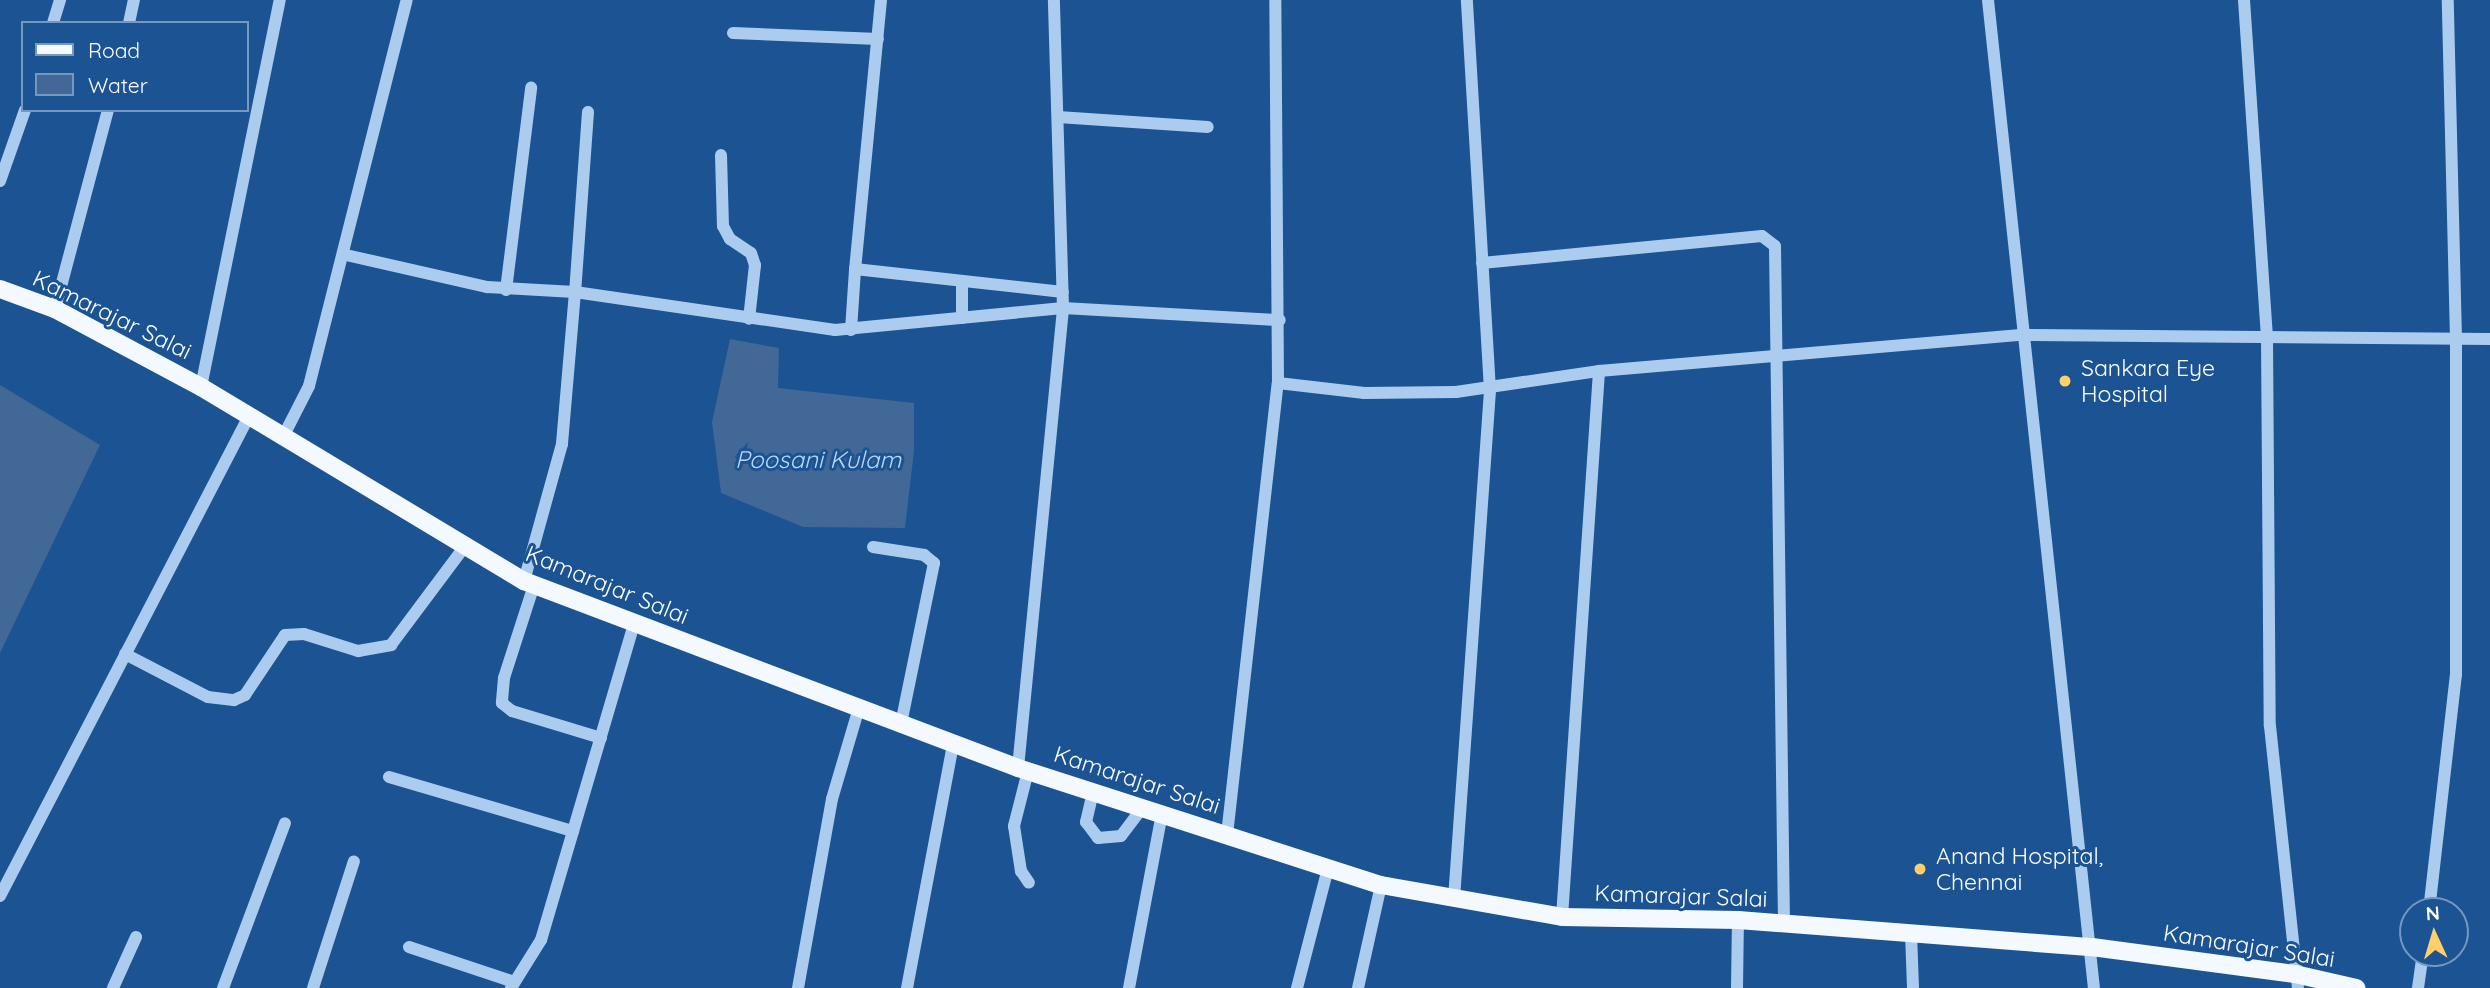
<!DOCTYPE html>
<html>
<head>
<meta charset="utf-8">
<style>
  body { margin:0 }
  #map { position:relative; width:2490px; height:988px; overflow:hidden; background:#1b5393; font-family:Quicksand,sans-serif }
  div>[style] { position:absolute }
  .water>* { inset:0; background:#416896 }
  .minor>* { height:12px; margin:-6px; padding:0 6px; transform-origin:6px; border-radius:6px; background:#acccef }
  .major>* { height:18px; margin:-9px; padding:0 9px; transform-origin:9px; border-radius:9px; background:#f4f9ff }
  .dots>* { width:19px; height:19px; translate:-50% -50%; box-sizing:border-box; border:4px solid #1b5393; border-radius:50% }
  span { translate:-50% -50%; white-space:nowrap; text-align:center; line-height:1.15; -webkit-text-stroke:6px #1b5393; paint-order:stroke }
  .street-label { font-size:23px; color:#fff }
  .poi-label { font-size:23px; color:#fff }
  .left { translate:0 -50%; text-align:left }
  .water-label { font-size:24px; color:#b9d6f6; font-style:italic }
  .legend { position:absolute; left:21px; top:21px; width:228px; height:91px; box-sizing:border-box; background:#1b5393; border:2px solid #7698be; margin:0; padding:9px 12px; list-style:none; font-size:21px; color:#fff }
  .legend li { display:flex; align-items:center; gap:14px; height:35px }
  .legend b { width:35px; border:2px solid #7698be }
  .north { position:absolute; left:2399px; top:897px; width:70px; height:70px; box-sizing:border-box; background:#1b5393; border:2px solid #7698be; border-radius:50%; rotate:356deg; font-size:19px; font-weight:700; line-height:28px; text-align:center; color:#fff }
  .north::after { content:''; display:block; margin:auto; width:24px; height:32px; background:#ffd06a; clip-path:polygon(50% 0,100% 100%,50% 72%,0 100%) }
</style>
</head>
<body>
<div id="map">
  <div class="water">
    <i style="clip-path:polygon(730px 339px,779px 348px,778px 388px,914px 403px,914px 451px,905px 528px,803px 527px,721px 493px,712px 422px)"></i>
    <i style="clip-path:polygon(0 385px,100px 445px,0 653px)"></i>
  </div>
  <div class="minor">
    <i style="left:881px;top:0;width:270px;rotate:95.5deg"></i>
    <i style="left:855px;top:269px;width:209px;rotate:6.3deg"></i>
    <i style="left:1988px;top:0;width:994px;rotate:83.88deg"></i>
    <i style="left:2244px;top:0;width:338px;rotate:86.1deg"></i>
    <i style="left:2267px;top:337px;width:389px;rotate:89.6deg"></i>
    <i style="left:2270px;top:726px;width:263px;rotate:83.9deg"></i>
    <i style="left:53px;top:23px;width:24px;rotate:-73deg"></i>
    <i style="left:129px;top:23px;width:24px;rotate:-78deg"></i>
    <i style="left:733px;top:33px;width:145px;rotate:2.4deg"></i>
    <i style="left:588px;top:112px;width:180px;rotate:94.1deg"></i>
    <i style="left:575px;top:292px;width:263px;rotate:8.3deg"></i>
    <i style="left:835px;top:330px;width:229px;rotate:-5.5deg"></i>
    <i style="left:1063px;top:308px;width:217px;rotate:3.2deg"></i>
    <i style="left:1058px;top:117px;width:150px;rotate:3.8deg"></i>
    <i style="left:721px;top:155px;width:71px;rotate:88.4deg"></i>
    <i style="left:723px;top:226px;width:15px;rotate:62deg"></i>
    <i style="left:730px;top:239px;width:25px;rotate:34deg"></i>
    <i style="left:751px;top:253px;width:13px;rotate:72deg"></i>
    <i style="left:755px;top:265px;width:54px;rotate:96.3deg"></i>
    <i style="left:0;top:181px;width:75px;rotate:-70.6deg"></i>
    <i style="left:346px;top:255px;width:145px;rotate:12.8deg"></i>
    <i style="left:487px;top:287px;width:88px;rotate:3.3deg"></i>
    <i style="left:575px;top:292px;width:153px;rotate:94.9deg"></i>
    <i style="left:562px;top:444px;width:142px;rotate:105.5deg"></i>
    <i style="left:1482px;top:263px;width:281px;rotate:-5.5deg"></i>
    <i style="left:1762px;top:236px;width:16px;rotate:38deg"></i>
    <i style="left:1775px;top:246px;width:678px;rotate:89.24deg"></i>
    <i style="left:962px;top:281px;width:37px;rotate:90deg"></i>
    <i style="left:506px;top:290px;width:204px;rotate:-82.9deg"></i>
    <i style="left:55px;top:309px;width:206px;rotate:-75.1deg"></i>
    <i style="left:851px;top:330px;width:61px;rotate:-86.2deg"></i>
    <i style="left:1278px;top:383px;width:87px;rotate:6.6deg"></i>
    <i style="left:1364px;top:393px;width:92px;rotate:-0.6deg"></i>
    <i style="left:1456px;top:392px;width:145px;rotate:-8.4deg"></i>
    <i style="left:1599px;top:371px;width:426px;rotate:-4.9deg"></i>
    <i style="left:2023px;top:335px;width:467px;rotate:0.5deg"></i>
    <i style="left:201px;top:387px;width:395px;rotate:-78.5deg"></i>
    <i style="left:282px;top:439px;width:59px;rotate:-63deg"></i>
    <i style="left:309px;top:386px;width:398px;rotate:-75.8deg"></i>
    <i style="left:873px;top:547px;width:52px;rotate:8.9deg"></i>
    <i style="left:924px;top:555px;width:13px;rotate:39deg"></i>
    <i style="left:934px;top:563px;width:164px;rotate:101.6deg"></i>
    <i style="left:534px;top:585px;width:98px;rotate:107.9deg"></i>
    <i style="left:504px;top:678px;width:25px;rotate:95deg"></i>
    <i style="left:502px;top:703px;width:13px;rotate:39deg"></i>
    <i style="left:512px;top:711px;width:93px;rotate:16.9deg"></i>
    <i style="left:125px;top:654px;width:93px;rotate:27.4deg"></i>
    <i style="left:208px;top:697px;width:26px;rotate:7deg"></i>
    <i style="left:234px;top:700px;width:12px;rotate:-24deg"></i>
    <i style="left:245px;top:695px;width:72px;rotate:-56.3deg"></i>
    <i style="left:285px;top:635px;width:19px;rotate:-3deg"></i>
    <i style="left:304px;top:634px;width:57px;rotate:17.5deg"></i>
    <i style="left:358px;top:651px;width:34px;rotate:-10deg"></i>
    <i style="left:391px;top:645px;width:124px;rotate:-53.2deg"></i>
    <i style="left:1018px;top:768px;width:462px;rotate:-84.4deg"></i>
    <i style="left:1063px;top:308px;width:308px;rotate:-91.7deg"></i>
    <i style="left:1028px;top:771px;width:57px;rotate:104.3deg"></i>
    <i style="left:1014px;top:826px;width:46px;rotate:81.2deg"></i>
    <i style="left:1021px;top:871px;width:14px;rotate:56deg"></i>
    <i style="left:389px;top:777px;width:192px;rotate:16.4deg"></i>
    <i style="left:1093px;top:792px;width:31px;rotate:103deg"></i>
    <i style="left:1086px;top:822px;width:20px;rotate:53deg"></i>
    <i style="left:1098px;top:838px;width:23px;rotate:-5deg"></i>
    <i style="left:1121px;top:836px;width:35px;rotate:-53deg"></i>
    <i style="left:1227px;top:835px;width:455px;rotate:-83.6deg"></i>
    <i style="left:1278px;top:383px;width:383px;rotate:-90.4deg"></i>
    <i style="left:0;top:896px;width:539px;rotate:-62.58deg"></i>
    <i style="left:1454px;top:899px;width:510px;rotate:-85.95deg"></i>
    <i style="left:1490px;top:390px;width:391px;rotate:-93.4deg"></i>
    <i style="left:2429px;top:911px;width:238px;rotate:-83.5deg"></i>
    <i style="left:2456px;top:675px;width:336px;rotate:-90deg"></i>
    <i style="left:2456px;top:339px;width:339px;rotate:-91.4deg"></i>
    <i style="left:1562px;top:917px;width:547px;rotate:-86.12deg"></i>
    <i style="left:1911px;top:933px;width:55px;rotate:87.9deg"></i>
    <i style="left:409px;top:947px;width:111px;rotate:18.4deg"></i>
    <i style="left:113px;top:988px;width:56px;rotate:-65.7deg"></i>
    <i style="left:223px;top:988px;width:176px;rotate:-69.4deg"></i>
    <i style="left:313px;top:988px;width:133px;rotate:-72.1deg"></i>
    <i style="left:511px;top:988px;width:57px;rotate:-58deg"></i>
    <i style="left:541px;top:940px;width:330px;rotate:-73.6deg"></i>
    <i style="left:798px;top:988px;width:192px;rotate:-79.8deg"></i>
    <i style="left:832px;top:799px;width:95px;rotate:-73.5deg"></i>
    <i style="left:907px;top:988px;width:248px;rotate:-79.3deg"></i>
    <i style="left:1129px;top:988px;width:177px;rotate:-79.3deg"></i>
    <i style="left:1297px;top:988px;width:124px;rotate:-75.5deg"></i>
    <i style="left:1358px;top:988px;width:106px;rotate:-77.4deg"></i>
    <i style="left:1737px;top:988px;width:68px;rotate:-89.2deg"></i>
    <i style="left:2418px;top:988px;width:35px;rotate:-82deg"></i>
  </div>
  <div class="major">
    <i style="left:0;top:289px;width:59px;rotate:20deg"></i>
    <i style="left:55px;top:309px;width:166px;rotate:28.1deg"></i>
    <i style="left:201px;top:387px;width:377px;rotate:31deg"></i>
    <i style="left:524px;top:581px;width:528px;rotate:20.73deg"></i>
    <i style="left:1018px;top:768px;width:381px;rotate:17.9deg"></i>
    <i style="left:1381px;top:885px;width:184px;rotate:10deg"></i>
    <i style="left:1562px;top:917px;width:176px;rotate:1deg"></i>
    <i style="left:1738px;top:920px;width:355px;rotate:4.4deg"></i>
    <i style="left:2092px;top:947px;width:205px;rotate:7.6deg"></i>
    <i style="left:2295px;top:974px;width:63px;rotate:12.9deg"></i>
  </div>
  <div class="dots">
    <i style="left:2065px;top:381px;background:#ffd06a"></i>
    <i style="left:1920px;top:869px;background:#ffd06a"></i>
  </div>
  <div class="street-label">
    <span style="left:112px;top:315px;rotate:26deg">Kamarajar Salai</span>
    <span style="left:607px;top:585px;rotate:22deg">Kamarajar Salai</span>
    <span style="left:1137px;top:780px;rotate:18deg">Kamarajar Salai</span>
    <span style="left:1681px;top:896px;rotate:2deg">Kamarajar Salai</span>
    <span style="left:2249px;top:946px;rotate:9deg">Kamarajar Salai</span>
  </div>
  <div class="poi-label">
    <span class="left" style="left:2081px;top:381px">Sankara Eye<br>Hospital</span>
    <span class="left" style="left:1936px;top:869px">Anand Hospital,<br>Chennai</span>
  </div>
  <div class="water-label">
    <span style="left:818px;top:460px">Poosani Kulam</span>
  </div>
  <ul class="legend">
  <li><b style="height:9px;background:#f4f9ff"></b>Road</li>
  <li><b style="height:19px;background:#416896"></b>Water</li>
  </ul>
  <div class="north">N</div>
</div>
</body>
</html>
